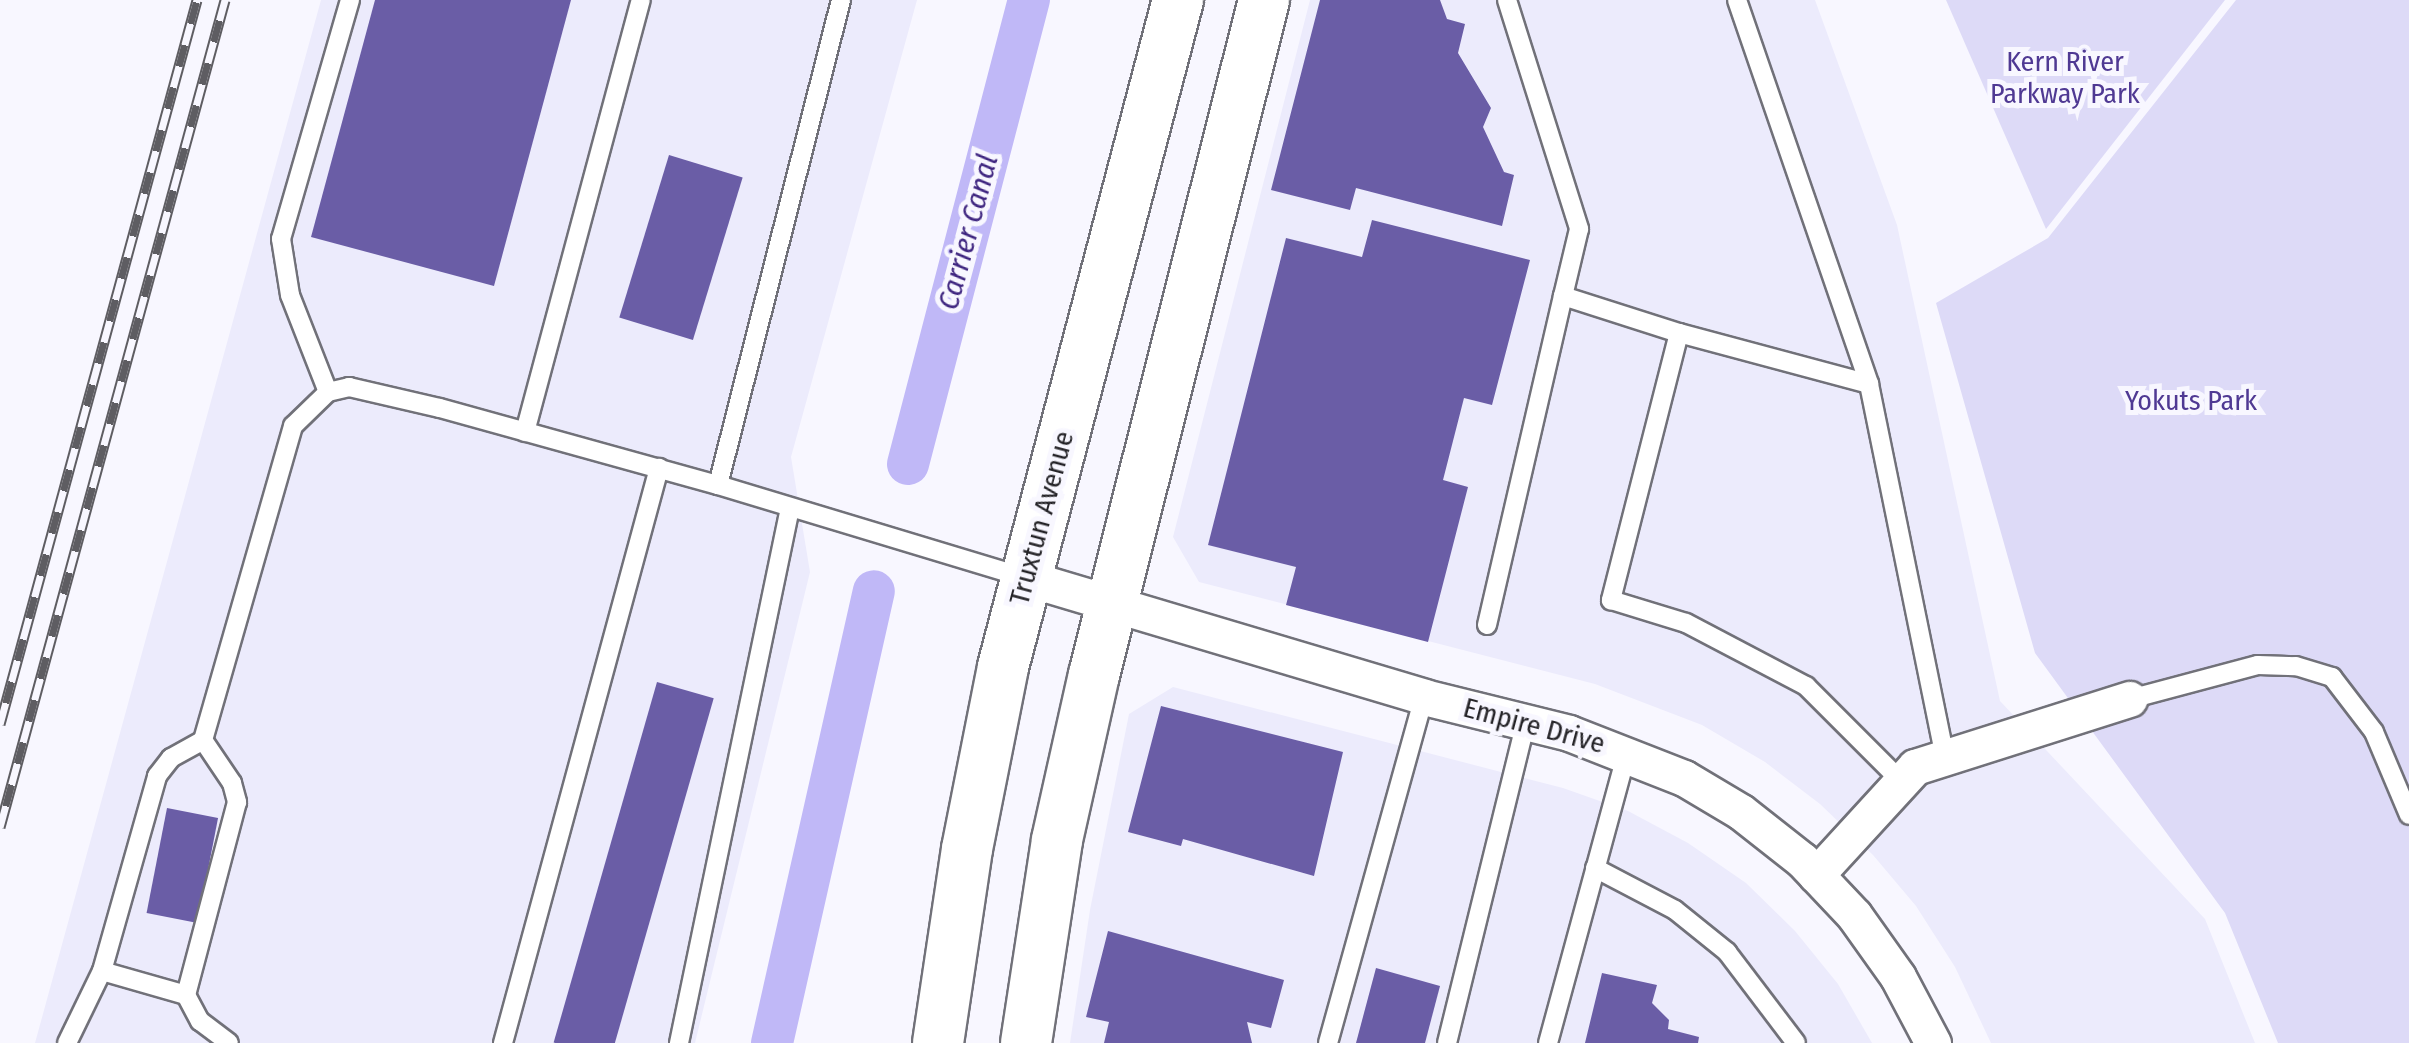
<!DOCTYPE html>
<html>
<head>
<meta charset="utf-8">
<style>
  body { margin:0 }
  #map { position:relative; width:2409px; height:1043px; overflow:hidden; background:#f8f7ff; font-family:"Fira Sans Condensed",sans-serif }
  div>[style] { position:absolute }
  .built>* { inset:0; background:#ecebfc }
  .green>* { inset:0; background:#dddaf7 }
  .canal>* { height:42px; margin:-21px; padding:0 21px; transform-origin:21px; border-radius:21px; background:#c0b8f7 }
  .building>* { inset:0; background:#6a5da6; transform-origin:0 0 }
  .roads { filter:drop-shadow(2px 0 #717179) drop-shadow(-2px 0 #717179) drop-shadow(0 2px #717179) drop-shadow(0 -2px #717179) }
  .service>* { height:18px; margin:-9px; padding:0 9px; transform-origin:9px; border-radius:9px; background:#fff }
  .minor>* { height:35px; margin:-17.5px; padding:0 17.5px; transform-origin:17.5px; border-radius:17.5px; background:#fff }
  .secondary>* { height:50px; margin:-25px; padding:0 25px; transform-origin:25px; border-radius:25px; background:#fff }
  .rail>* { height:11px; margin-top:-5.5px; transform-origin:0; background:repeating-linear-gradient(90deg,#f8f7ff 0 22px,#5e5d62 0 44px); box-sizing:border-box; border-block:2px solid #5e5d62 }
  span { translate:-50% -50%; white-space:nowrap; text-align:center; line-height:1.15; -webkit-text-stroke:10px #f8f7ff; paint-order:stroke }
  .park-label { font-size:28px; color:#4f3993 }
  .street-label { font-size:28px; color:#252428 }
  .water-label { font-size:30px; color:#3f2680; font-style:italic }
</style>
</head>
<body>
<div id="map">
  <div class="built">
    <i style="clip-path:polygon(321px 0,917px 0,791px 457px,810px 572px,695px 1043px,35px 1043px)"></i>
    <i style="clip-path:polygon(1310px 0,1815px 0,1897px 225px,2000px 701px,2205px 919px,2255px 1043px,1991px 1043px,1955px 967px,1916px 906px,1873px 855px,1820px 804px,1765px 762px,1702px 725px,1595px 684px,1199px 582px,1173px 537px)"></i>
    <i style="clip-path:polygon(1173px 687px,1563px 788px,1628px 811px,1688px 843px,1746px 883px,1795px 931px,1838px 984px,1872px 1043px,1070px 1043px,1090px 910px,1129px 714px)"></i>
  </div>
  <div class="green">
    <i style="clip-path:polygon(1946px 0,2225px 0,2046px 229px)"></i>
    <i style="clip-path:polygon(2236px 0,2409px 0,2409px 1043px,2278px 1043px,2225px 913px,2035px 653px,1936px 303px,2048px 238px)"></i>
  </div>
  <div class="canal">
    <i style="left:908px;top:464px;width:480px;rotate:-75.4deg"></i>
    <i style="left:772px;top:1043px;width:463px;rotate:-77.3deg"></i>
  </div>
  <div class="building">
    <i style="clip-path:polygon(375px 0,571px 0,494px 286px,311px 237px)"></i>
    <i style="clip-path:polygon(1320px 0,1440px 0,1447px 19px,1465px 24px,1458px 53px,1491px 108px,1483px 127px,1504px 172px,1514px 175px,1502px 226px,1356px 188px,1350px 210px,1271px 190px)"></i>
    <i style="left:669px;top:155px;width:77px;height:170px;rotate:17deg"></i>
    <i style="clip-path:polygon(1372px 220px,1530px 260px,1492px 405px,1464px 398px,1443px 480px,1468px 487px,1428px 642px,1286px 605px,1296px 567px,1208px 545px,1286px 238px,1362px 257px)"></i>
    <i style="left:657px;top:682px;width:59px;height:375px;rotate:16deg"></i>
    <i style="clip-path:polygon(1161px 706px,1343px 752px,1314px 876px,1183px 839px,1181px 846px,1128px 832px)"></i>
    <i style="left:167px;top:808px;width:52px;height:107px;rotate:11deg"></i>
    <i style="clip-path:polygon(1108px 931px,1284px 980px,1271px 1028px,1247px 1022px,1252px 1043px,1104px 1043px,1109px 1022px,1086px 1017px)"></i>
    <i style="clip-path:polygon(1376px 968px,1440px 986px,1425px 1043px,1356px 1043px)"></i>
    <i style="clip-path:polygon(1602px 973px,1657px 985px,1652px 1003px,1669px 1020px,1668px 1029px,1699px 1037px,1698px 1043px,1585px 1043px)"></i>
  </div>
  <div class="roads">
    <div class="service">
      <i style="left:1507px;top:0;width:240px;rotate:72.5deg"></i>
      <i style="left:1579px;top:229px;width:69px;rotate:103.4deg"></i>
      <i style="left:1737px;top:0;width:406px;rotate:71deg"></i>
      <i style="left:1679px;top:333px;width:197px;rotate:15deg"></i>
      <i style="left:1869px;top:384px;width:380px;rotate:78.5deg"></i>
      <i style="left:328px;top:392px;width:104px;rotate:-111.4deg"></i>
      <i style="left:290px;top:295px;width:57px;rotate:-99.1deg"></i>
      <i style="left:281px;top:239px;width:249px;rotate:-73.9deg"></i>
      <i style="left:525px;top:432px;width:447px;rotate:-75deg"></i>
      <i style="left:718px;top:485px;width:500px;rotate:-75.77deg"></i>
      <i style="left:1487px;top:625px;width:338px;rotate:-77deg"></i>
      <i style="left:1563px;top:296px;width:122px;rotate:17.7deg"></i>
      <i style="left:1679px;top:333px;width:276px;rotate:104.3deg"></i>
      <i style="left:1611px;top:600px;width:78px;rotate:17deg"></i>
      <i style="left:1686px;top:623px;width:136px;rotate:27.7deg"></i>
      <i style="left:1806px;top:686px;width:134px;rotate:45deg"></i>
      <i style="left:2130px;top:699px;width:132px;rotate:-14.9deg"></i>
      <i style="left:2258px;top:665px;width:38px;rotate:2deg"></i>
      <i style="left:2296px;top:666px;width:38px;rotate:17deg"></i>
      <i style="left:2332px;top:677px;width:69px;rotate:52.6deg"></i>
      <i style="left:2374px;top:732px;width:90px;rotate:67.1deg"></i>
      <i style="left:203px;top:740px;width:52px;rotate:56deg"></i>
      <i style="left:232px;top:783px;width:20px;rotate:75deg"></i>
      <i style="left:237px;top:802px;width:200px;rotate:104.8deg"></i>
      <i style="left:186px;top:995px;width:30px;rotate:62deg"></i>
      <i style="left:200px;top:1021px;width:36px;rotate:37deg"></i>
      <i style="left:1595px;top:868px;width:90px;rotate:27.7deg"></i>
      <i style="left:1675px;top:910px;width:67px;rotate:38.9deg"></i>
      <i style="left:1727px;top:952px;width:114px;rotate:52.8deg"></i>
      <i style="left:186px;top:995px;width:87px;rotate:-164.1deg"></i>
      <i style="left:102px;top:971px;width:203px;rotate:-74.2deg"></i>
      <i style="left:157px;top:776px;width:23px;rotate:-52deg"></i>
      <i style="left:171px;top:758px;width:37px;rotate:-29deg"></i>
      <i style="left:203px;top:740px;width:327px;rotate:-74deg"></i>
      <i style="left:293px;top:426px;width:49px;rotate:-44.2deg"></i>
      <i style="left:328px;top:392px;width:22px;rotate:-13deg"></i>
      <i style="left:349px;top:387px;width:93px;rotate:13deg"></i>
      <i style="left:440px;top:408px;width:288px;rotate:15.5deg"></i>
      <i style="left:718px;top:485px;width:322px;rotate:16.8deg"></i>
      <i style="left:67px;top:1043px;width:80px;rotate:-64.1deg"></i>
      <i style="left:503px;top:1043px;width:596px;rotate:-74.82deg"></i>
      <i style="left:679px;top:1043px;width:546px;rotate:-78.28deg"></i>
      <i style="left:1328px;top:1043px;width:359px;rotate:-74.5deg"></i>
      <i style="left:1447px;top:1043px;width:331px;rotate:-76.2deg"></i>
      <i style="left:1548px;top:1043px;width:301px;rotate:-74.8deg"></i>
    </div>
    <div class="minor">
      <i style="left:1026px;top:578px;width:415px;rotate:16.6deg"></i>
      <i style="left:1424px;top:697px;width:149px;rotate:13.9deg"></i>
      <i style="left:1569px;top:733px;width:123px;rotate:21.4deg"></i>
      <i style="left:1684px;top:778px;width:66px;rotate:30.8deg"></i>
      <i style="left:1741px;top:812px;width:78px;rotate:38.2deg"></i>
      <i style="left:1802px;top:860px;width:76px;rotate:46.6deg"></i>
      <i style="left:1854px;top:915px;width:76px;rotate:54.6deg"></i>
      <i style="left:1898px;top:977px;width:75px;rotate:62.1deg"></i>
      <i style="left:1816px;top:875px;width:147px;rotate:-47.5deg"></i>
      <i style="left:1915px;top:767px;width:225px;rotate:-17.6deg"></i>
    </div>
    <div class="secondary">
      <i style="left:938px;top:1043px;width:196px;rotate:-81.5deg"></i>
      <i style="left:967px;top:849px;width:186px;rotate:-78.8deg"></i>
      <i style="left:1003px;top:667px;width:690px;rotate:-75.3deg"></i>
      <i style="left:1026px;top:1043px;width:205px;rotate:-81.3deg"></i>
      <i style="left:1057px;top:840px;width:169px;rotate:-77.4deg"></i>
      <i style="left:1094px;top:675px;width:696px;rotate:-75.86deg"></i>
    </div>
  </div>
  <div class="rail">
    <i style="left:0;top:724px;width:750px;rotate:-74.78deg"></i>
    <i style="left:0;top:827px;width:857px;rotate:-74.78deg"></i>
  </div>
  <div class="park-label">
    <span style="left:2065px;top:78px">Kern River<br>Parkway Park</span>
    <span style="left:2191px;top:401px">Yokuts Park</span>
  </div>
  <div class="street-label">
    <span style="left:1042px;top:518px;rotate:-75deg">Truxtun Avenue</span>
    <span style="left:1534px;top:726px;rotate:15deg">Empire Drive</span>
  </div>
  <div class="water-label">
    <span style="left:968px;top:232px;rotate:-75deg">Carrier Canal</span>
  </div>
</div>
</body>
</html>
